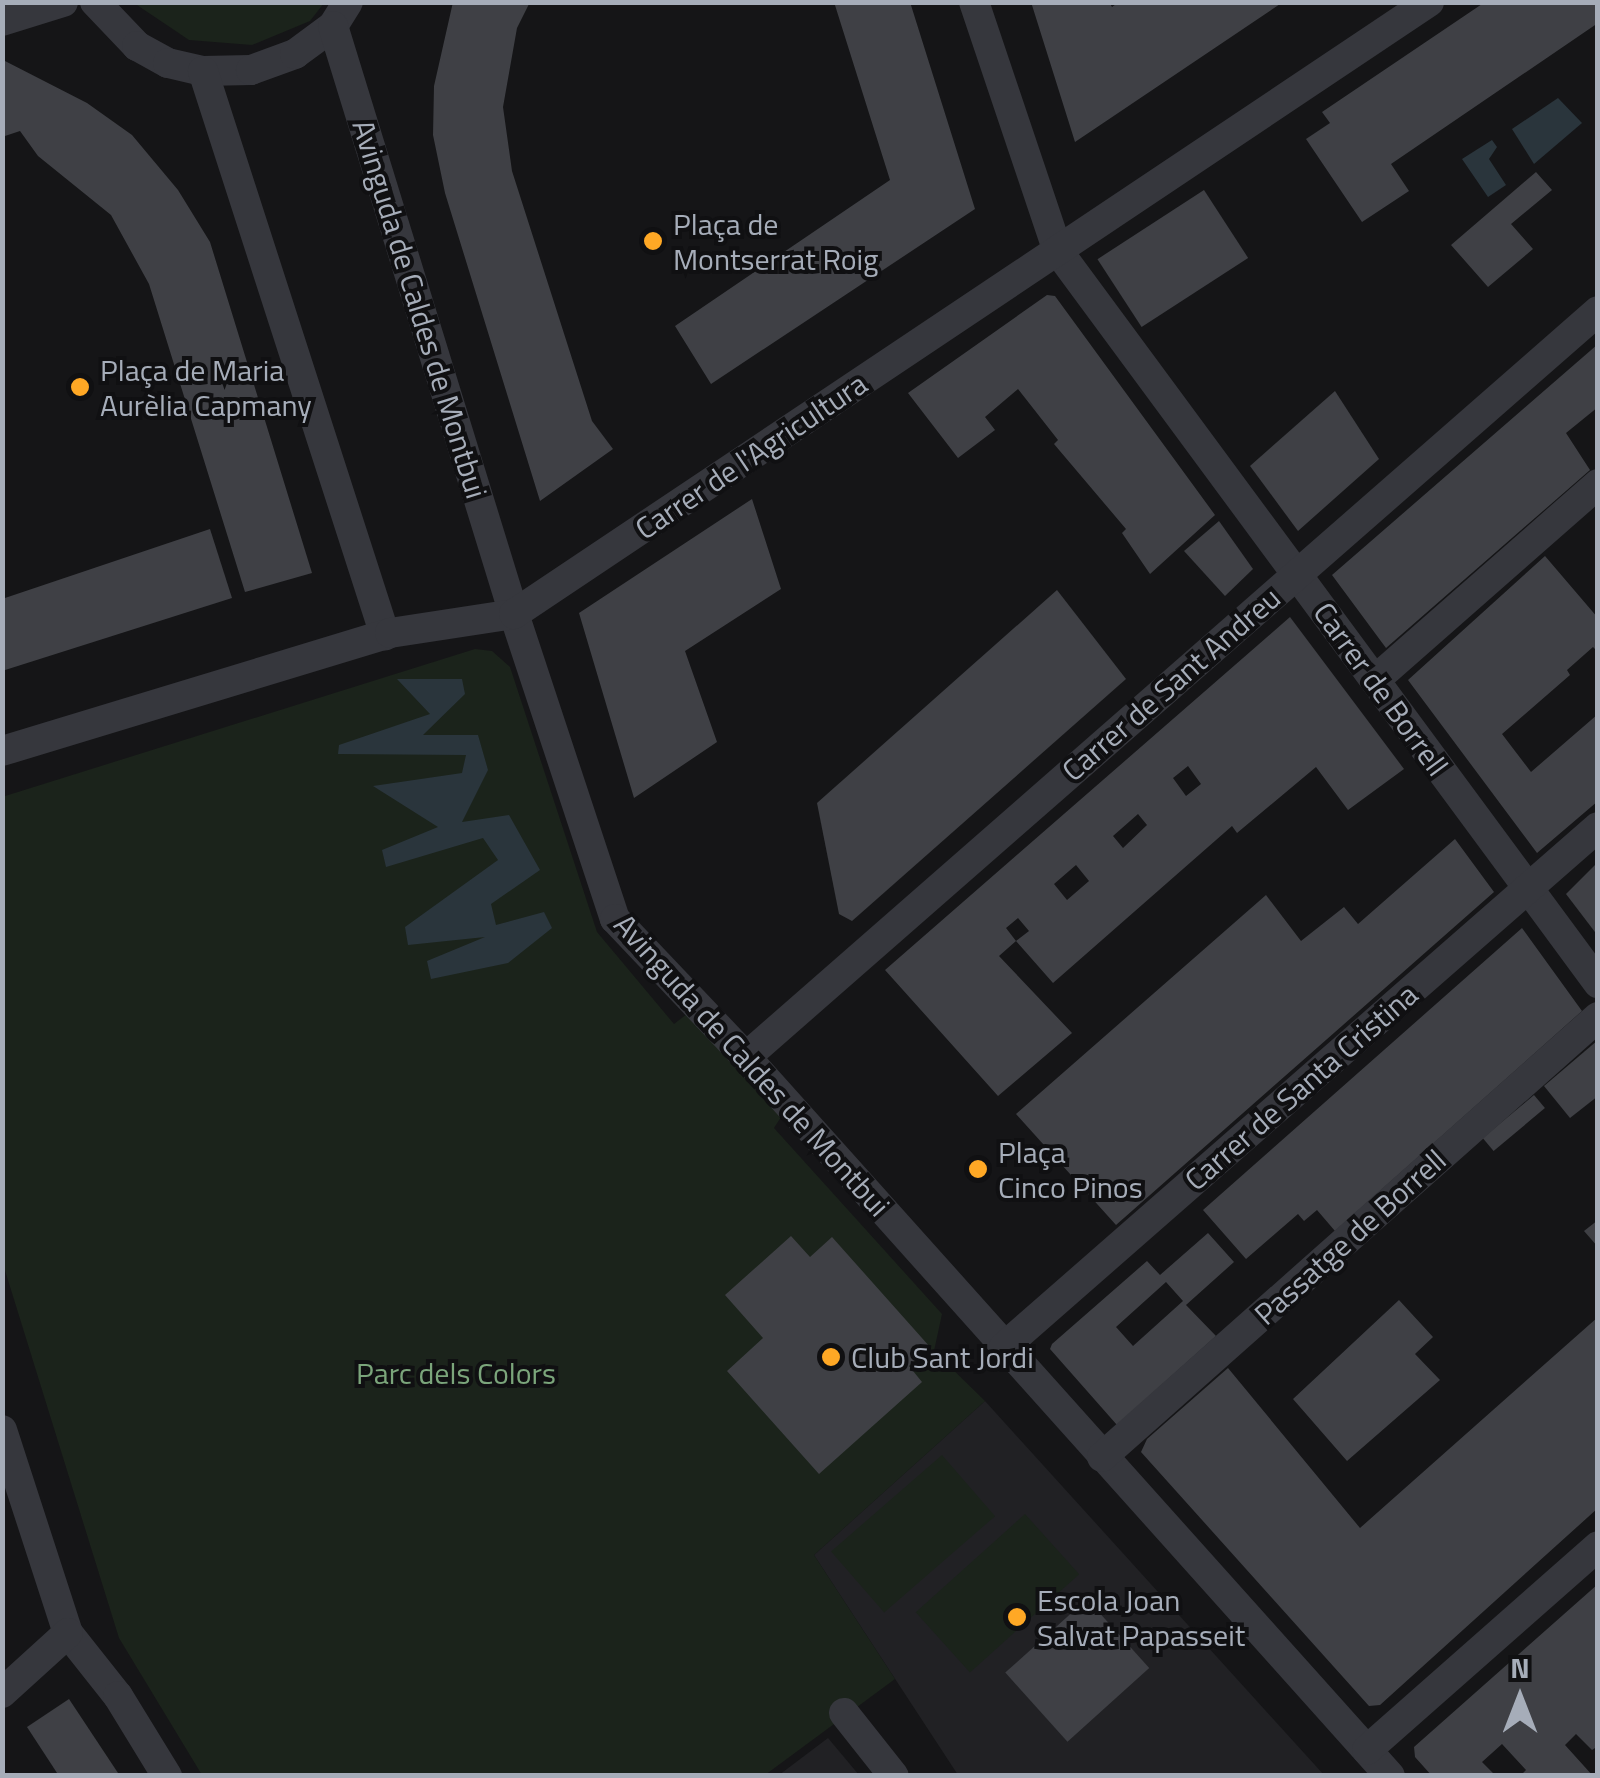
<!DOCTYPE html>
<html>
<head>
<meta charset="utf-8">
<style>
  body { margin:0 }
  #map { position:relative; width:1600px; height:1778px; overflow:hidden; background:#151517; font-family:"Titillium Web",sans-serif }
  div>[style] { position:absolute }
  .built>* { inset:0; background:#212124 }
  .green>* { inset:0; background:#1b231b; transform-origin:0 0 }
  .water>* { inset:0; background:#2a353c }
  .building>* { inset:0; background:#3f4045; transform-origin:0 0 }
  .street>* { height:30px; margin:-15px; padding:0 15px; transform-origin:15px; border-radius:15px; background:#36373d }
  .dots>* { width:28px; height:28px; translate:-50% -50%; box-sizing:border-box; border:5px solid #101012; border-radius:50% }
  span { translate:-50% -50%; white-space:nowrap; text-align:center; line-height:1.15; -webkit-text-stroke:8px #101012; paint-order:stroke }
  .poi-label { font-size:30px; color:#a6adb9 }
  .left { translate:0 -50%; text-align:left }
  .street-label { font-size:30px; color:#a6adb9 }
  .park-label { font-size:30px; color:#7ba57b }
  .frame { position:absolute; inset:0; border:5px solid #a6adb9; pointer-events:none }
  .north { position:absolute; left:1470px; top:1648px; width:100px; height:100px; -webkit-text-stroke:8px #101012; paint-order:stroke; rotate:0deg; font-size:28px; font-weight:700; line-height:40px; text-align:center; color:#a6adb9 }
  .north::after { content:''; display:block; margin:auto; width:35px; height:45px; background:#a6adb9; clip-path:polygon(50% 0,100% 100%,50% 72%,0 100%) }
</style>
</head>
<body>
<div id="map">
  <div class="built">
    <i style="clip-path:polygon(985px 1401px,1324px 1775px,958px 1775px,814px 1555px)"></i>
    <i style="clip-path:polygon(828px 1738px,859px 1775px,779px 1775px)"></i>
  </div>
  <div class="green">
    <i style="clip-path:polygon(134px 3px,324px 3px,310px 21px,252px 45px,189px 40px)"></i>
    <i style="clip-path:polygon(475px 649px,492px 651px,510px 667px,597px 932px,674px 1024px,687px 1014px,781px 1117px,774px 1128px,942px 1314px,934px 1351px,985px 1401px,814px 1555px,895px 1679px,765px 1775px,202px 1775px,119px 1638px,3px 1264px,2px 797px)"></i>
    <i style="left:942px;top:1455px;width:81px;height:147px;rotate:49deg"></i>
    <i style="left:1025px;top:1514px;width:81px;height:147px;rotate:48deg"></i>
  </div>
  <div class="water">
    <i style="clip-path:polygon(1558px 98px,1582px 123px,1534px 164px,1512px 129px)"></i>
    <i style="clip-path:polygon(1492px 140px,1497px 147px,1489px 159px,1506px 185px,1488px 197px,1462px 159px)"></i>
    <i style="clip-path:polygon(397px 679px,462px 679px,465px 694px,423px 735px,478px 735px,488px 770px,462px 822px,509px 815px,540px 870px,491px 904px,496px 925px,544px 912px,552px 928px,508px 963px,431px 979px,427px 961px,485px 937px,408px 945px,405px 927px,498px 860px,483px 838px,386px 867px,382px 850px,438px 827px,373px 786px,462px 773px,466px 755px,338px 754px,339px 745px,430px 714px)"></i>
  </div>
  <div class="building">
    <i style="clip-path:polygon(453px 2px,530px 2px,517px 28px,503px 107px,512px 171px,592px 421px,613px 449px,540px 501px,445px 193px,433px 135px,434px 86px)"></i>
    <i style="clip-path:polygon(834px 2px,910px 2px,975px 209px,711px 384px,675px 326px,890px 180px)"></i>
    <i style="clip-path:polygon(1031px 2px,1109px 2px,1112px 7px,1119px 2px,1283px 2px,1075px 142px)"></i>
    <i style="clip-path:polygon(1485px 2px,1598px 2px,1598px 23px,1391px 164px,1409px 191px,1362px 222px,1306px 139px,1330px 123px,1322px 112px)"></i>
    <i style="clip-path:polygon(5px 61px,87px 103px,132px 135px,178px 190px,210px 242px,312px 573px,245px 592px,149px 284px,111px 215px,38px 156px,20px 131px,2px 137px)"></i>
    <i style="clip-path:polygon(1536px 172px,1552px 190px,1511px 224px,1533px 249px,1488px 287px,1451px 245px)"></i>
    <i style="left:1204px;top:190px;width:81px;height:127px;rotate:57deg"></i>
    <i style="clip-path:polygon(1047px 295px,1055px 296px,1215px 515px,1150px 574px,1122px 533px,1126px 529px,1054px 444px,1058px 440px,1018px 389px,985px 417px,995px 430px,958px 458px,908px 393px)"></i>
    <i style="clip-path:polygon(1598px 344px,1598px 407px,1566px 433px,1590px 470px,1386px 648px,1332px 575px)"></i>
    <i style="clip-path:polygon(1335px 391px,1379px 459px,1298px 531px,1250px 466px)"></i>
    <i style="clip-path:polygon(752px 499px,781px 589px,685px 651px,717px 742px,634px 798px,579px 613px)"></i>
    <i style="clip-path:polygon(1219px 521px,1253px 569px,1225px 596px,1184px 551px)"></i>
    <i style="clip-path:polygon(210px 529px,232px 598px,2px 671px,2px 599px)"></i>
    <i style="clip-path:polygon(1545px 556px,1598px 618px,1598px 652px,1593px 647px,1567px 670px,1570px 675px,1502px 734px,1531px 772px,1598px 714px,1598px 801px,1537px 853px,1408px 680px)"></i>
    <i style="clip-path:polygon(1057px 590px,1126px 679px,852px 921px,839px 914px,817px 803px)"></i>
    <i style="clip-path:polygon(evenodd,1290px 617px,1404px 769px,1348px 810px,1316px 767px,1237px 833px,1232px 826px,1053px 983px,1016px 941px,1029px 931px,1018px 918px,1006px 928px,1016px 941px,999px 956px,1072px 1033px,998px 1096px,885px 970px,1290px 617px,1188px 766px,1201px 784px,1186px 796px,1173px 778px,1188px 766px,1290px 617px,1138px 814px,1147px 825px,1123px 848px,1113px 836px,1138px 814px,1290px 617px,1076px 865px,1089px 881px,1067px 900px,1054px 884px,1076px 865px)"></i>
    <i style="clip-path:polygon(1455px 839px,1494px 892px,1116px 1225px,1016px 1114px,1266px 895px,1301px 941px,1344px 907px,1358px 924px)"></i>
    <i style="clip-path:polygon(1598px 862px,1598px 936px,1566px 894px)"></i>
    <i style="clip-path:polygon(1522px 928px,1582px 1011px,1335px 1231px,1317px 1210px,1304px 1221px,1298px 1214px,1246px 1259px,1203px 1210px)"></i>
    <i style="clip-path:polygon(1598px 1040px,1598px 1096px,1570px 1118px,1544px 1086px)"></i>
    <i style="left:1534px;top:1095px;width:17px;height:67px;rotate:50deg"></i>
    <i style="clip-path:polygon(1598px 1220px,1598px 1247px,1584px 1231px)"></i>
    <i style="clip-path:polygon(evenodd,1208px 1233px,1234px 1262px,1186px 1305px,1216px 1336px,1117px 1425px,1050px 1349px,1052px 1344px,1147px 1261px,1160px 1275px,1208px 1233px,1166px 1282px,1183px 1301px,1133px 1346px,1116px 1327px,1166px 1282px)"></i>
    <i style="clip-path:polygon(791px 1236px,810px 1257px,832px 1237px,930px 1347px,909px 1366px,922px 1382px,819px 1474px,727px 1371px,763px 1338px,725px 1295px)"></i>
    <i style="clip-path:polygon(1399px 1300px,1433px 1337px,1415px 1354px,1440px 1380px,1347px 1461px,1293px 1399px)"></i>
    <i style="clip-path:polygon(1598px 1317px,1598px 1508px,1380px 1705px,1369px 1706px,1141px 1452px,1147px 1439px,1228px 1368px,1360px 1528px)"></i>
    <i style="clip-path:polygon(1598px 1584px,1598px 1746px,1592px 1750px,1576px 1734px,1565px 1745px,1593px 1776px,1520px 1776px,1526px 1770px,1502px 1744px,1482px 1762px,1496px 1776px,1432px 1776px,1415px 1757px,1414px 1747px)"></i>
    <i style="left:1087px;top:1599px;width:93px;height:110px;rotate:48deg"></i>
    <i style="clip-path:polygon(69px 1699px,120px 1776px,59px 1776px,27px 1727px)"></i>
  </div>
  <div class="street">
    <i style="left:95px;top:2px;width:61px;rotate:46.3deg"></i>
    <i style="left:137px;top:46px;width:35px;rotate:29deg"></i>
    <i style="left:168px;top:63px;width:36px;rotate:13deg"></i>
    <i style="left:203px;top:71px;width:48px;rotate:-1.2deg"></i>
    <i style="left:251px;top:70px;width:47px;rotate:-20deg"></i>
    <i style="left:295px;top:54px;width:47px;rotate:-36.4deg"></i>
    <i style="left:333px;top:26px;width:28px;rotate:-58deg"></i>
    <i style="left:974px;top:2px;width:263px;rotate:71.4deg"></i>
    <i style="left:1058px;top:251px;width:910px;rotate:53.58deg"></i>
    <i style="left:2px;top:21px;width:64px;rotate:-17.3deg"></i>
    <i style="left:333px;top:26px;width:615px;rotate:72.89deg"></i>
    <i style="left:514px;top:614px;width:321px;rotate:71.7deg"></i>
    <i style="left:615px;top:919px;width:190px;rotate:46.5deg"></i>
    <i style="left:746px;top:1057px;width:965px;rotate:48.15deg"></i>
    <i style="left:203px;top:71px;width:593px;rotate:72.12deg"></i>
    <i style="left:1375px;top:680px;width:297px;rotate:-41.3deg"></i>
    <i style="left:2px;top:751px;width:406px;rotate:-16.9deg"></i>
    <i style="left:390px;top:633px;width:125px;rotate:-8.7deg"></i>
    <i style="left:514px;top:614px;width:1101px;rotate:-33.78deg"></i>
    <i style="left:746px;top:1057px;width:1132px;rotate:-41.2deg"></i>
    <i style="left:1004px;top:1347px;width:789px;rotate:-41.2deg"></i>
    <i style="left:2px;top:1430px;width:213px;rotate:72deg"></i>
    <i style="left:68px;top:1633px;width:80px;rotate:51.6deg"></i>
    <i style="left:118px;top:1696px;width:94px;rotate:58.5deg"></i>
    <i style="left:1102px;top:1457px;width:663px;rotate:-41.58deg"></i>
    <i style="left:2px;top:1693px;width:89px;rotate:-42.3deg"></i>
    <i style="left:844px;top:1713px;width:80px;rotate:51.6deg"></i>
    <i style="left:1367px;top:1750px;width:308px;rotate:-41.4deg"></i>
  </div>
  <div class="dots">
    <i style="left:653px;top:241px;background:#ffa825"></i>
    <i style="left:80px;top:387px;background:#ffa825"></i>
    <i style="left:978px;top:1169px;background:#ffa825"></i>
    <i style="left:831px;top:1357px;background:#ffa825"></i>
    <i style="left:1017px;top:1617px;background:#ffa825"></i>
  </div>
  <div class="poi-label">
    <span class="left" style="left:673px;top:241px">Plaça de<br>Montserrat Roig</span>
    <span class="left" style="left:100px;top:387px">Plaça de Maria<br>Aurèlia Capmany</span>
    <span class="left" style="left:998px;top:1169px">Plaça<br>Cinco Pinos</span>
    <span class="left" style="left:851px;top:1357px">Club Sant Jordi</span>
    <span class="left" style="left:1037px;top:1617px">Escola Joan<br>Salvat Papasseit</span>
  </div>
  <div class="street-label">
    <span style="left:420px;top:309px;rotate:73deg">Avinguda de Caldes de Montbui</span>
    <span style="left:751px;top:456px;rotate:-34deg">Carrer de l'Agricultura</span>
    <span style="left:1171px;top:684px;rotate:-41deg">Carrer de Sant Andreu</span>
    <span style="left:1381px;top:689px;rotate:54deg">Carrer de Borrell</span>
    <span style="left:752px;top:1065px;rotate:48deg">Avinguda de Caldes de Montbui</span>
    <span style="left:1301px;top:1087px;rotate:-41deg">Carrer de Santa Cristina</span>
    <span style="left:1350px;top:1237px;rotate:-42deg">Passatge de Borrell</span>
  </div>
  <div class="park-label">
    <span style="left:456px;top:1373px">Parc dels Colors</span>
  </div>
  <div class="frame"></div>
  <div class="north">N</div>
</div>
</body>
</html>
